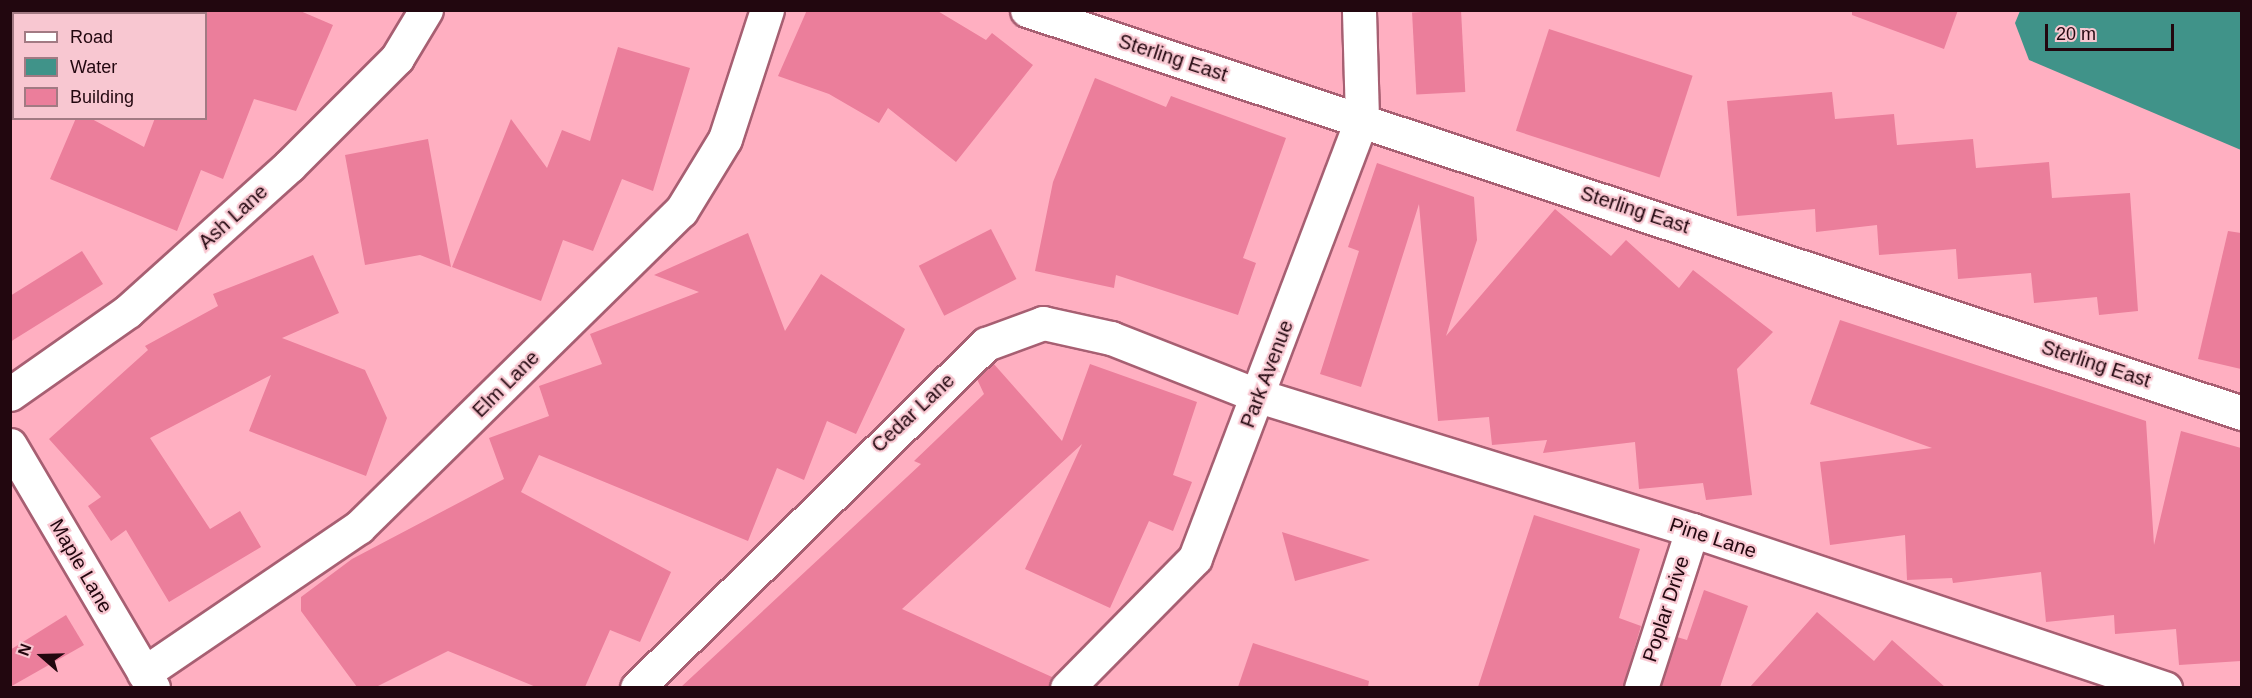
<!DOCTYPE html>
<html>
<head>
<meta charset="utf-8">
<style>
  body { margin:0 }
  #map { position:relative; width:2252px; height:698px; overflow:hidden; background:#ffafc1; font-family:Arial,sans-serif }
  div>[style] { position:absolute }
  .water>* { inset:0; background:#409389 }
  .building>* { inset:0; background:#eb7e9b; transform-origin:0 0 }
  .roads { filter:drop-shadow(2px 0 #a75f72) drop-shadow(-2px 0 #a75f72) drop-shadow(0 2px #a75f72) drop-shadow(0 -2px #a75f72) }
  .street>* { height:33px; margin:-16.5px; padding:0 16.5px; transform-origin:16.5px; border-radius:16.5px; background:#fff }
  span { translate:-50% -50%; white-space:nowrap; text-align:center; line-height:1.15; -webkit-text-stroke:4.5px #f8c7d1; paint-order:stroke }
  .street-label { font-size:20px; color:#22070f }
  .frame { position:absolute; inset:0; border:12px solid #22070f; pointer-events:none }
  .legend { position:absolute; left:12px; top:12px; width:195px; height:108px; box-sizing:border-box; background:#f8c7d1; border:2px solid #a27a83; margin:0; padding:8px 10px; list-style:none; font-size:18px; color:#22070f }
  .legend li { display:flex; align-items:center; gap:12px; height:30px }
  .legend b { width:30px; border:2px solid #a27a83 }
  .north { position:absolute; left:12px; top:626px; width:60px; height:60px; -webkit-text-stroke:4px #f8c7d1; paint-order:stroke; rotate:290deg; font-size:16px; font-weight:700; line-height:24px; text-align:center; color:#22070f }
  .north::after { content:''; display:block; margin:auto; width:21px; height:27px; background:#22070f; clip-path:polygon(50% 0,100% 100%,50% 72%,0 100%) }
  .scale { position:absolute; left:2045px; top:24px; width:129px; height:27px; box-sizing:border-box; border:3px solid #22070f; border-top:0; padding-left:8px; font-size:18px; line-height:21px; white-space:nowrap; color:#22070f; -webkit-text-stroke:4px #f8c7d1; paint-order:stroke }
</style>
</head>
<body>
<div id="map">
  <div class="water">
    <i style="clip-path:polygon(2020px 11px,2241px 11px,2241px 150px,2029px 60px,2015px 23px)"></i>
  </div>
  <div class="building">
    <i style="clip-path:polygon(206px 10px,298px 10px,333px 25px,296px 111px,254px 99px,223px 179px,201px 170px,177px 231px,50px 179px,76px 118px,90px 118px,144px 147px,155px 118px,206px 118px)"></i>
    <i style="clip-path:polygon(807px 10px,936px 10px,986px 40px,992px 33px,1033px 65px,956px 162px,888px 108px,879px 123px,829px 94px,778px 76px)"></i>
    <i style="left:1461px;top:10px;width:82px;height:49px;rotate:87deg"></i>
    <i style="clip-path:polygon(1852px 10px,1958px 10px,1944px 49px,1852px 15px)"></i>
    <i style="left:1549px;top:29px;width:151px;height:107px;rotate:18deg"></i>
    <i style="clip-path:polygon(618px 47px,690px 68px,653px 191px,622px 179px,593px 251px,563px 240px,541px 301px,452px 267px,511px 119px,547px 168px,562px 130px,590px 141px)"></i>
    <i style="clip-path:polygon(1095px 78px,1166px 107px,1171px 96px,1286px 138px,1243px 258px,1256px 263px,1238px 315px,1116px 275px,1114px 288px,1035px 271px,1053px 182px)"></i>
    <i style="clip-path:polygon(1832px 92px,1835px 119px,1894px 114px,1897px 145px,1973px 139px,1976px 168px,2049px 162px,2052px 198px,2130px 193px,2138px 311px,2099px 315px,2097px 297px,2034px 303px,2031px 273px,1958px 279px,1956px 249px,1879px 255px,1877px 225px,1816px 232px,1815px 209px,1737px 216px,1727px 101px)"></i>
    <i style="clip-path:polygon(428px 139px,451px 267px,420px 255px,365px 265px,345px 155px)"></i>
    <i style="clip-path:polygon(1377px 163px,1474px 197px,1477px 240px,1446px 336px,1555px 209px,1611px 256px,1626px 240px,1679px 288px,1693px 270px,1773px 332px,1737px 369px,1752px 495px,1706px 500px,1703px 483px,1639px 489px,1635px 442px,1543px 453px,1547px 440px,1492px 445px,1489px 417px,1438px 421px,1419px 204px,1361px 387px,1320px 374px,1359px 251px,1348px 247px)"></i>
    <i style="left:991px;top:229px;width:56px;height:81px;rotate:63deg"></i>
    <i style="clip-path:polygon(2228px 231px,2241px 233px,2241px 369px,2198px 359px)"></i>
    <i style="clip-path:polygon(748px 233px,785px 331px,821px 274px,905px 329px,856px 434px,827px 421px,804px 480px,777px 468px,748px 541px,539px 455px,521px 492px,671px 572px,640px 642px,610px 630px,585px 687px,536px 687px,448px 651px,376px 687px,357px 687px,301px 611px,301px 597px,352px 559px,504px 479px,489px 438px,549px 416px,539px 386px,602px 364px,590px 334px,699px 292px,654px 275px)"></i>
    <i style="clip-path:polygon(82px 251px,103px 284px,10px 342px,10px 296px)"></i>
    <i style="clip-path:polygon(313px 255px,339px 313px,282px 338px,365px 370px,387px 418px,366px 476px,249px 431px,271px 375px,150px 438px,210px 529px,240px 511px,261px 547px,169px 602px,126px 530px,111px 541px,88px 506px,101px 497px,49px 439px,148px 350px,145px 346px,218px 306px,213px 294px)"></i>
    <i style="clip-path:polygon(1840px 320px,2146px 421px,2154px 545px,2181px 431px,2241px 448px,2241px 661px,2179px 665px,2176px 629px,2115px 634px,2114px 615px,2046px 622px,2041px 572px,1953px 583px,1952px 578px,1907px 580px,1905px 535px,1830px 545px,1820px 462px,1932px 448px,1810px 404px)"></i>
    <i style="clip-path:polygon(993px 363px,1062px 441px,1090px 364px,1197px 402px,1173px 475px,1192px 482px,1173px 531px,1149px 521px,1110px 608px,1025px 569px,1082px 444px,902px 609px,1052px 677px,1049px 687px,681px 687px,921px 464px,914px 461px,984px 394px,977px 379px)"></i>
    <i style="clip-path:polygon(1534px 515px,1640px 549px,1619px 618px,1641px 626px,1623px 687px,1478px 687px)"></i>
    <i style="clip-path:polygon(1282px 532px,1370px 560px,1295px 581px)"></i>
    <i style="clip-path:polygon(1704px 590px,1748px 606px,1720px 687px,1661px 687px,1677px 637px,1687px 640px)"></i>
    <i style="clip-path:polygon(1817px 612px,1874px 661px,1892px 640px,1945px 687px,1750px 687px)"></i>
    <i style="clip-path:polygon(66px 615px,84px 645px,10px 687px,10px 650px)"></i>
    <i style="clip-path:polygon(1253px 643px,1369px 681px,1368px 687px,1238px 687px)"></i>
  </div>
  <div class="roads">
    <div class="street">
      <i style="left:1027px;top:10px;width:1280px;rotate:18.35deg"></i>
      <i style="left:10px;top:394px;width:144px;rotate:-35.1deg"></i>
      <i style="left:128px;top:311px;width:217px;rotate:-42deg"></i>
      <i style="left:289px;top:166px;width:153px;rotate:-45deg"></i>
      <i style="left:397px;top:58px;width:56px;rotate:-58.9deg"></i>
      <i style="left:10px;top:445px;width:282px;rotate:59.5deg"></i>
      <i style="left:144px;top:673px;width:260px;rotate:-34.2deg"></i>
      <i style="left:359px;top:527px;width:451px;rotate:-44.5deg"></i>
      <i style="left:681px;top:211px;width:84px;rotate:-58.6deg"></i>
      <i style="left:725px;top:139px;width:136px;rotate:-72deg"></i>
      <i style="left:637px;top:688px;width:490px;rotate:-44.6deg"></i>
      <i style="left:986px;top:344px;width:61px;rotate:-20.2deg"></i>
      <i style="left:1043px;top:323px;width:70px;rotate:12.4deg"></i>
      <i style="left:1111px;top:338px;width:159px;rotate:21.4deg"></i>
      <i style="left:1259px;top:396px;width:453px;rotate:17.2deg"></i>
      <i style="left:1692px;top:530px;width:499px;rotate:18.5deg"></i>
      <i style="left:1067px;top:688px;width:182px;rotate:-45.4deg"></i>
      <i style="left:1195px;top:558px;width:470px;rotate:-69.2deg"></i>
      <i style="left:1362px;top:119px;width:109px;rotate:-91.6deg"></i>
      <i style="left:1641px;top:688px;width:166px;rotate:-72.1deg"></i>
    </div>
  </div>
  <div class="street-label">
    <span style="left:1173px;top:58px;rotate:18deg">Sterling East</span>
    <span style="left:1635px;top:210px;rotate:18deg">Sterling East</span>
    <span style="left:233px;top:217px;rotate:-42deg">Ash Lane</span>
    <span style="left:2096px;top:364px;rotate:18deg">Sterling East</span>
    <span style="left:1267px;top:374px;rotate:-69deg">Park Avenue</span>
    <span style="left:506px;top:384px;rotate:-45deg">Elm Lane</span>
    <span style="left:913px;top:413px;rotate:-43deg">Cedar Lane</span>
    <span style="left:1713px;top:538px;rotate:18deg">Pine Lane</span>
    <span style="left:81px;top:566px;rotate:60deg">Maple Lane</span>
    <span style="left:1666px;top:609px;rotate:-72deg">Poplar Drive</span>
  </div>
  <div class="frame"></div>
  <ul class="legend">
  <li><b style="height:8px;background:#fff"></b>Road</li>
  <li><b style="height:16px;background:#409389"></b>Water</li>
  <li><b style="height:16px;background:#eb7e9b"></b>Building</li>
  </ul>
  <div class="north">N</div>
  <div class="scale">20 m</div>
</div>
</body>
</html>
